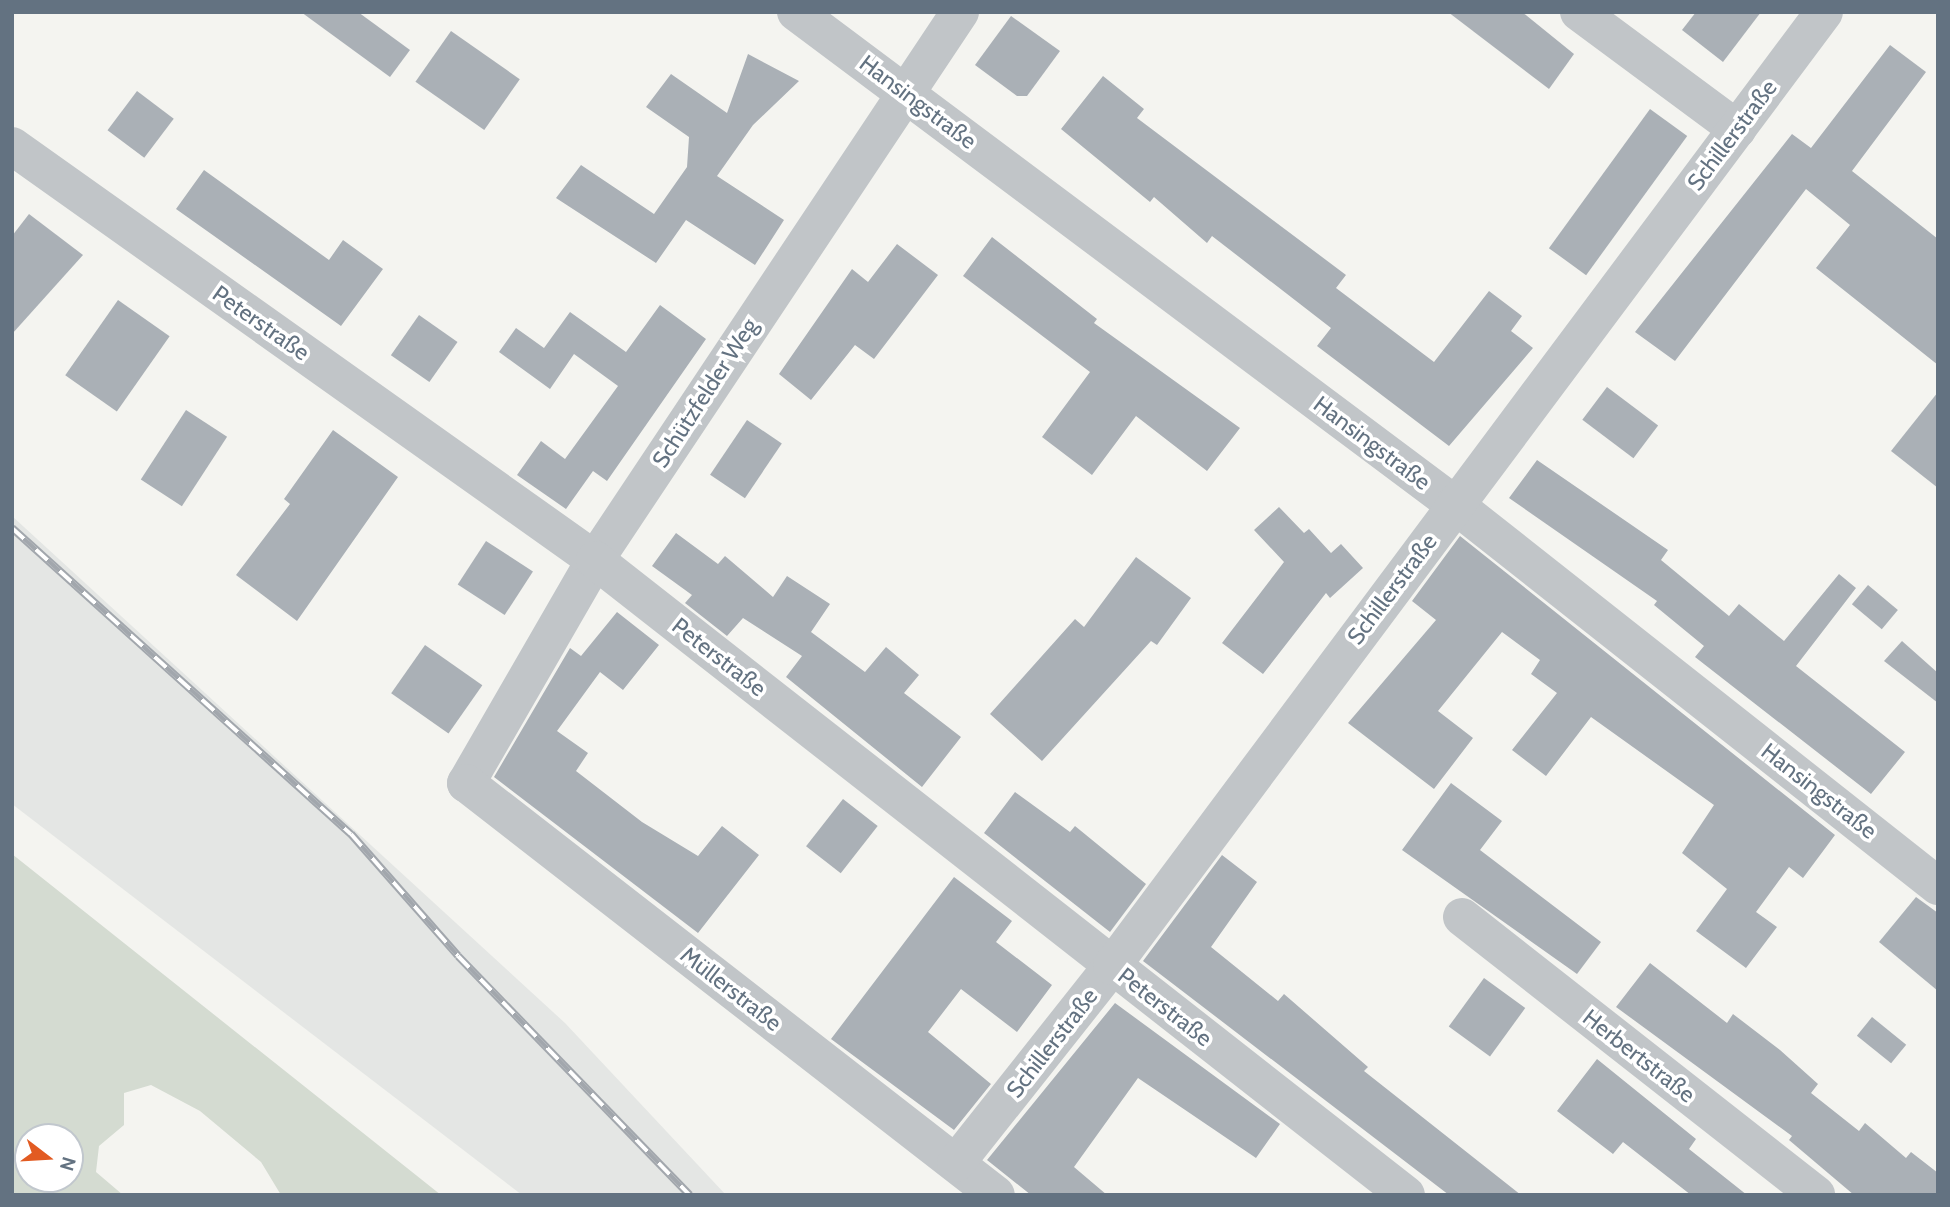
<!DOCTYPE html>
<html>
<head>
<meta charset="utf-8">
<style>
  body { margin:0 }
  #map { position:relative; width:1950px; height:1207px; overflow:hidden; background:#f4f4f0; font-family:Cabin,sans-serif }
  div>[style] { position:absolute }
  .built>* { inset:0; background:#e4e6e4 }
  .green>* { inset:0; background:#d4dbd1 }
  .building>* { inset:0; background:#aab0b6; transform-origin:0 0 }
  .minor>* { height:38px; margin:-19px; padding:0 19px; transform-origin:19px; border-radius:19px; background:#c1c5c8 }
  .rail>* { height:8px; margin-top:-4px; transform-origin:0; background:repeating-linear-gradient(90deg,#fff 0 16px,#a2a7ad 0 32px); box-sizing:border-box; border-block:2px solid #a2a7ad }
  span { translate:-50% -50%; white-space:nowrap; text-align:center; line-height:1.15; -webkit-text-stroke:7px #fff; paint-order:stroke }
  .street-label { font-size:23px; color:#637281 }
  .frame { position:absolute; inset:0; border:14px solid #637281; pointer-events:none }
  .north { position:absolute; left:14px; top:1123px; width:70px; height:70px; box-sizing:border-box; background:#fff; border:2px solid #c1c7cd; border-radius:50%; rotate:107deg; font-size:19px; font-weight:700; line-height:28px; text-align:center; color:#637281 }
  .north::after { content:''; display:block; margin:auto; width:24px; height:32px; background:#e25b22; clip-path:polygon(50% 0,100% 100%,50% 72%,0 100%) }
</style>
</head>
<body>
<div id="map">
  <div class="built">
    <i style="clip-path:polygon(12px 516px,565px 1023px,726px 1195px,522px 1195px,12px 804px)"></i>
  </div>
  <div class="green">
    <i style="clip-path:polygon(evenodd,12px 854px,441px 1195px,281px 1195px,261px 1162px,200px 1111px,151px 1085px,124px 1093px,124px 1125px,99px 1146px,96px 1172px,123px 1195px,12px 1195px,12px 854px,28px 1137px,70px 1137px,70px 1179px,28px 1179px,28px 1137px)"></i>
  </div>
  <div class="building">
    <i style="clip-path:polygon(301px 12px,358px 12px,410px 50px,390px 77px)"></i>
    <i style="clip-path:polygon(1448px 12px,1522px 12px,1574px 54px,1549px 89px)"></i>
    <i style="clip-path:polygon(1696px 12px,1761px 12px,1723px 62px,1682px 30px)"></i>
    <i style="clip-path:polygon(1011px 16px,1060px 51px,1027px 96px,1017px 96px,975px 65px)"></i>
    <i style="left:451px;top:31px;width:84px;height:62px;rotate:35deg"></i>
    <i style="clip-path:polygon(1890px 45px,1926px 72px,1852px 171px,1938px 239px,1938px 365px,1816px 268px,1850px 225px,1806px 189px,1675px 361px,1635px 332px,1792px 134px,1811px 148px)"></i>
    <i style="clip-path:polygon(748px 54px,799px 81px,753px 125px,717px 176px,784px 220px,755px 265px,686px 220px,656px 263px,556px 198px,581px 165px,654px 214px,687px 167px,689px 137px,646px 107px,671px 74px,727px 113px)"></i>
    <i style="clip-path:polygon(1103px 76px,1144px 109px,1137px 118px,1346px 275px,1336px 288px,1434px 362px,1489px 291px,1522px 316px,1511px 331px,1533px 348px,1449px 446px,1317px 346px,1331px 328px,1212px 236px,1207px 243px,1154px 197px,1150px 202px,1061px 129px)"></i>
    <i style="left:137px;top:91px;width:46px;height:49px;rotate:37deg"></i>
    <i style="left:1650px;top:109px;width:46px;height:172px;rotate:36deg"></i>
    <i style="clip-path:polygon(204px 170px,329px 260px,343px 240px,383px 269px,341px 326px,176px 209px)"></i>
    <i style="clip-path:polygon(29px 214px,83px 255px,12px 334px,12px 236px)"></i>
    <i style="clip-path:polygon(992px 237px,1097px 319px,1094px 323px,1240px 428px,1207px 471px,1136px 416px,1092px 475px,1042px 437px,1090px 372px,963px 276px)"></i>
    <i style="clip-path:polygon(897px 244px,938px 275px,874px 359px,855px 345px,811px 400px,779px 374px,852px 269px,868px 282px)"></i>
    <i style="left:118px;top:300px;width:63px;height:92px;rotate:35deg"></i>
    <i style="clip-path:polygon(660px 305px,706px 339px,607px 481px,593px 471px,566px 509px,517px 475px,541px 441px,565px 459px,618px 386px,574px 354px,550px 389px,499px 352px,516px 328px,544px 348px,570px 312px,626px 352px)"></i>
    <i style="left:419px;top:315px;width:47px;height:49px;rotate:35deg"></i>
    <i style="left:1607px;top:387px;width:64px;height:41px;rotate:37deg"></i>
    <i style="clip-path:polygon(1938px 392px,1938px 488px,1891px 451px)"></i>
    <i style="left:186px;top:410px;width:49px;height:83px;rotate:33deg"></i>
    <i style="left:747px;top:420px;width:42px;height:66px;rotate:34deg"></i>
    <i style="clip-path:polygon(333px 430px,398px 477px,297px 621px,236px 575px,290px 504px,284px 499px)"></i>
    <i style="clip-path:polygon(1537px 460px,1668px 550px,1661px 560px,1729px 616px,1739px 604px,1784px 641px,1839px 574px,1856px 588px,1796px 666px,1905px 752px,1871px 794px,1695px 657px,1704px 646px,1654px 605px,1657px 601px,1509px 498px)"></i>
    <i style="clip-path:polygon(1279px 507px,1304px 533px,1309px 529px,1331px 553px,1341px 544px,1363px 568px,1330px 598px,1326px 593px,1263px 674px,1222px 643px,1284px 562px,1254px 530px)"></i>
    <i style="clip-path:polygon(676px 533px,718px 564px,725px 556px,773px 597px,787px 576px,830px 604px,811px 632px,865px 672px,886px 647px,919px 675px,904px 693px,961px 737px,922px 787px,786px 677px,802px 656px,743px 618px,727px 636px,685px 603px,692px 595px,652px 566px)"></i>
    <i style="clip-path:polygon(1460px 536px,1835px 835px,1803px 878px,1789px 867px,1756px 912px,1777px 927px,1746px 968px,1696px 931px,1727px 889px,1682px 853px,1714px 805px,1591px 717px,1546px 776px,1512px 750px,1557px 693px,1531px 674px,1540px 660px,1502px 632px,1438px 711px,1473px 738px,1434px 789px,1348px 723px,1436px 620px,1412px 601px)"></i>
    <i style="left:486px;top:541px;width:56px;height:52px;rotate:33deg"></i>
    <i style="clip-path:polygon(1136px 557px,1191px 598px,1157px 645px,1151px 641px,1042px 761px,990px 714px,1075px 619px,1084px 627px)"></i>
    <i style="left:1868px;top:585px;width:39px;height:25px;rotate:40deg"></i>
    <i style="clip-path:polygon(617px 612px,659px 645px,623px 690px,600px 672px,557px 731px,588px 753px,576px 771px,642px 822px,698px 856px,722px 826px,759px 855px,698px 933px,494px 777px,570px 648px,581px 656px)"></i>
    <i style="clip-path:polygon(1902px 641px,1938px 673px,1938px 703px,1884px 661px)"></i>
    <i style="left:425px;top:645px;width:70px;height:59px;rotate:35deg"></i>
    <i style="clip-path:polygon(1451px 783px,1502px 821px,1480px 850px,1601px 942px,1577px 974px,1402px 850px)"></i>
    <i style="clip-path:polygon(1015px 792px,1070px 832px,1075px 826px,1146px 884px,1110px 932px,984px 833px)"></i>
    <i style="left:843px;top:799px;width:44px;height:60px;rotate:38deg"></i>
    <i style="clip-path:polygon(1222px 855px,1257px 882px,1211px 947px,1278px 1001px,1284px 994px,1368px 1067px,1364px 1071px,1521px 1195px,1449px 1195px,1143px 961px)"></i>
    <i style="clip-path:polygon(954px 877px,1012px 921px,996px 942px,1052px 985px,1017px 1032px,961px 989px,928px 1032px,991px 1084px,954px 1130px,831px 1039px)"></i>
    <i style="clip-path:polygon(1916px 897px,1938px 913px,1938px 991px,1879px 942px)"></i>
    <i style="clip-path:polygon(1650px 963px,1727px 1023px,1733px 1014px,1780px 1050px,1818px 1084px,1811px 1093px,1859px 1131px,1865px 1123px,1906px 1158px,1911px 1152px,1938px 1173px,1938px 1195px,1854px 1195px,1789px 1140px,1792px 1136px,1616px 1007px)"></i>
    <i style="left:1484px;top:978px;width:51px;height:60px;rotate:36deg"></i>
    <i style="clip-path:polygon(1115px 1003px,1280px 1124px,1256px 1158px,1138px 1078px,1074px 1167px,1107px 1195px,1031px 1195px,987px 1160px)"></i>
    <i style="left:1872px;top:1017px;width:44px;height:24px;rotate:39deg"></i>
    <i style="clip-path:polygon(1597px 1059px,1696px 1139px,1689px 1149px,1747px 1195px,1691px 1195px,1623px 1142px,1613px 1154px,1557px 1111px)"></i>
  </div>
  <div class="minor">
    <i style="left:796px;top:12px;width:822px;rotate:36.79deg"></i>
    <i style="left:1454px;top:504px;width:617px;rotate:38.28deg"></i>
    <i style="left:960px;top:12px;width:658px;rotate:123.67deg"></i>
    <i style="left:595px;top:560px;width:258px;rotate:120deg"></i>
    <i style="left:466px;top:783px;width:671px;rotate:37.86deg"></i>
    <i style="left:1579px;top:12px;width:197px;rotate:36.5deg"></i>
    <i style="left:12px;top:146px;width:715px;rotate:35.38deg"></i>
    <i style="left:595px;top:560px;width:1030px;rotate:38.06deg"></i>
    <i style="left:1462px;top:917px;width:450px;rotate:38.1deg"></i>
    <i style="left:956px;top:1163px;width:251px;rotate:-51.6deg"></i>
    <i style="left:1112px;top:966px;width:1190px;rotate:-53.26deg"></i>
  </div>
  <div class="rail">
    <i style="left:12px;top:528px;width:457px;rotate:42.1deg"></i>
    <i style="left:351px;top:834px;width:162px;rotate:48.7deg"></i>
    <i style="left:458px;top:956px;width:333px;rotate:45.9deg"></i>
  </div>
  <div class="street-label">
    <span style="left:918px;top:102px;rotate:37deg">Hansingstraße</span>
    <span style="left:1732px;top:135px;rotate:-53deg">Schillerstraße</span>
    <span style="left:261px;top:323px;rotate:35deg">Peterstraße</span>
    <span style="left:705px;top:393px;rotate:-57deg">Schützfelder Weg</span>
    <span style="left:1372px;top:443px;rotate:37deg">Hansingstraße</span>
    <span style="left:1392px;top:589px;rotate:-53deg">Schillerstraße</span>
    <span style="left:719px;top:657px;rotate:38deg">Peterstraße</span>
    <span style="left:1819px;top:791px;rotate:38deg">Hansingstraße</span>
    <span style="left:731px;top:989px;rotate:38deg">Müllerstraße</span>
    <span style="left:1165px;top:1007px;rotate:38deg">Peterstraße</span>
    <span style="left:1052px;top:1043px;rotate:-52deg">Schillerstraße</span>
    <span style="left:1639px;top:1056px;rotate:38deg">Herbertstraße</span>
  </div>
  <div class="frame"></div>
  <div class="north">N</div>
</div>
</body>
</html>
